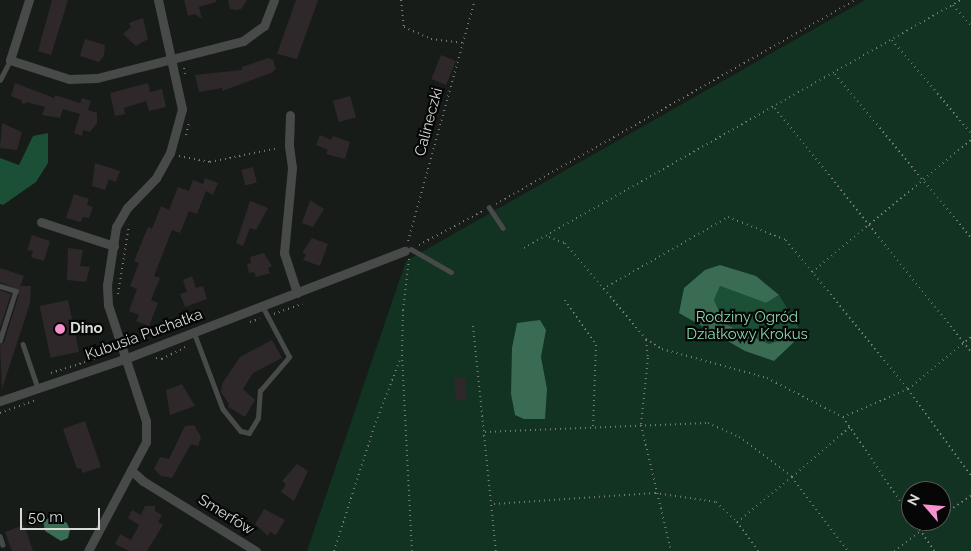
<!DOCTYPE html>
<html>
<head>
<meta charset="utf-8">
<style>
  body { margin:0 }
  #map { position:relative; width:971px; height:551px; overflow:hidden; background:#171c19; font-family:Raleway,sans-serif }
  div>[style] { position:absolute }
  .green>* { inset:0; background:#123222 }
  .forest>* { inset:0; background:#1b4f36 }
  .water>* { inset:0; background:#396c52 }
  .building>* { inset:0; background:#2e282b; transform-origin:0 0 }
  .path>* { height:2px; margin-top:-1px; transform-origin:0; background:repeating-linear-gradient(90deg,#787c79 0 1px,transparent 0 5px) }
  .service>* { height:4.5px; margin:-2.25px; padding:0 2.25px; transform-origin:2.25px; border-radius:2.25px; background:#474a48 }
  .minor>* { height:9px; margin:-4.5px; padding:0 4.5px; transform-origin:4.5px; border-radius:4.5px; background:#474a48 }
  .dots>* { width:14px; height:14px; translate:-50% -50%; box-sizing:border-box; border:2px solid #050605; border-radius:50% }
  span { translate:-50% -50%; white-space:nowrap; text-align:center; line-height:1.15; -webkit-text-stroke:4.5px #050605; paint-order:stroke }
  .street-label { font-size:15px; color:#d7dbd8 }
  .park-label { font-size:15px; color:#88d8ae }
  .poi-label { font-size:15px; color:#d7dbd8; font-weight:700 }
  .left { translate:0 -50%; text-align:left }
  .north { position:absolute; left:901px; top:481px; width:50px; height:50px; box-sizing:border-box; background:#050605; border:1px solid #595b59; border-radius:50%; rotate:297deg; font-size:14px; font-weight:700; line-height:20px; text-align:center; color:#d7dbd8 }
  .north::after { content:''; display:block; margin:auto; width:18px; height:22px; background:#f790ce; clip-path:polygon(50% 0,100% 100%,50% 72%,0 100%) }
  .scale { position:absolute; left:20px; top:508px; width:80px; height:22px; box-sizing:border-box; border:2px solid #d7dbd8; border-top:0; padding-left:6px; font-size:15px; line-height:18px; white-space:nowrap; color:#d7dbd8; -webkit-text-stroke:4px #050605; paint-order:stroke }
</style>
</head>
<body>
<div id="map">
  <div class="green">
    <i style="clip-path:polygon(evenodd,865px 0,971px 0,971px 551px,307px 551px,406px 261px,865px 0,911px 491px,941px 491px,941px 521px,911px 521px,911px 491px)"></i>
  </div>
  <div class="forest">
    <i style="clip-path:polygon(48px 133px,48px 163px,36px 182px,3px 205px,0 204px,0 158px,19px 165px,33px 136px)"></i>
    <i style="clip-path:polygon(720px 286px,766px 303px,779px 295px,799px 328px,792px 336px,769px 344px,725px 324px,714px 300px)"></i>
  </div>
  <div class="water">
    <i style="clip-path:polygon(720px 265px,756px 276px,779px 295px,766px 303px,720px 286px,714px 300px,725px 324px,769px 344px,792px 336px,796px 340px,774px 361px,745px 351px,679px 313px,684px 288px,705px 270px)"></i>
    <i style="clip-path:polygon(540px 320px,546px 330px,541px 357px,547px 389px,545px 419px,524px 419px,515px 415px,511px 394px,512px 348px,517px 323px)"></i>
    <i style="clip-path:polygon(51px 517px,67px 523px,70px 530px,68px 538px,61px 541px,45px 531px,43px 521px)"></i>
  </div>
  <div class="building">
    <i style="clip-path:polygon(52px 0,68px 0,51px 55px,38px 51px)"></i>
    <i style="clip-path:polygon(184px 0,216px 0,216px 2px,199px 7px,202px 19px,195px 14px,188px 16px)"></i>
    <i style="clip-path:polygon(228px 0,247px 0,241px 9px,236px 10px,230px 9px)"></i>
    <i style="clip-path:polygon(296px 0,318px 0,297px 59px,277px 54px)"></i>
    <i style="clip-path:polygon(143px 18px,148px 39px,136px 46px,123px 34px,131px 27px,129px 23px)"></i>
    <i style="clip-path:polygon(85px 39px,105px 45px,104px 56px,99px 62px,80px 56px)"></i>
    <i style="left:441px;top:55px;width:16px;height:26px;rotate:22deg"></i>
    <i style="clip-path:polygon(268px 58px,273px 60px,276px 69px,271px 73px,222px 91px,222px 88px,199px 92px,195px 75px,242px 70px,242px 67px)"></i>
    <i style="clip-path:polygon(15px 83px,54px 98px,55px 95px,80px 103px,82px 98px,91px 101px,88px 110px,97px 113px,97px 123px,90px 132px,83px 130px,82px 136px,74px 133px,80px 114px,63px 109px,60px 118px,42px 115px,45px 107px,27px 102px,23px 105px,21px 100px,11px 96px)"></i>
    <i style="clip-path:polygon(148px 83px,150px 92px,162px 89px,166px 107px,149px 111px,146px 101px,124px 108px,125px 114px,115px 116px,110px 93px)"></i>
    <i style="left:350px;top:96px;width:22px;height:18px;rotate:74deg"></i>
    <i style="clip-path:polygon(2px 123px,22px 132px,17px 150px,0 148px)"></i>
    <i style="clip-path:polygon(320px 135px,331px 140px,333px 136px,350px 142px,345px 159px,326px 154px,328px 150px,316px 145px)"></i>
    <i style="clip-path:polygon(95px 163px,120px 171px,116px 182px,109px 179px,105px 190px,92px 186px)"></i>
    <i style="left:253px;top:167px;width:16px;height:12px;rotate:76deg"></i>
    <i style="clip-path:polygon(205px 178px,218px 183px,213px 195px,206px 191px,197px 214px,189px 211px,180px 233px,172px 230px,154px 276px,160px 278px,151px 300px,158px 303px,149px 326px,136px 321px,139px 315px,129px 311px,137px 289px,130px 286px,139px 263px,134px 261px,148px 227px,152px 229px,161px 206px,169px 210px,178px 187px,189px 191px,193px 180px,203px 184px)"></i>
    <i style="clip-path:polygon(74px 194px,89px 199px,87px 205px,93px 207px,89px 218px,83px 217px,81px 222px,66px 218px)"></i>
    <i style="clip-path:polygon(310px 200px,324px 209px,313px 227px,302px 223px)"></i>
    <i style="clip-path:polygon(250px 201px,268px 208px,256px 230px,250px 228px,243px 246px,236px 243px)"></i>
    <i style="clip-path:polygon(32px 235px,50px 241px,44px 261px,31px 257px,33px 251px,27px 250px)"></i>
    <i style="clip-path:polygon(312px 238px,328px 244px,320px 266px,303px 260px,306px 254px,302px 253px)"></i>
    <i style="clip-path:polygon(68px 248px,83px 250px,80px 266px,90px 267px,86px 282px,67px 280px)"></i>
    <i style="clip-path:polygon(264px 253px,272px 266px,268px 268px,270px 273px,256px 277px,254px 272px,249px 273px,247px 264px,251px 263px,250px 257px)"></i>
    <i style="clip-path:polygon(0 268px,24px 276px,20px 286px,31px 286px,30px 303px,2px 389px,0 345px,4px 342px,20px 291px,0 282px)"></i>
    <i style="clip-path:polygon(192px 276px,196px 288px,203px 286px,207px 299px,185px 307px,180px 294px,187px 292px,183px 280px)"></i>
    <i style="clip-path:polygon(0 290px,11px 294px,0 328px)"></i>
    <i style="left:68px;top:300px;width:53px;height:29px;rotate:78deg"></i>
    <i style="clip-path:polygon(272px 340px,282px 358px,253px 373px,243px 389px,255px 400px,245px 417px,228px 407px,229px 404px,221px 392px,222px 384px,240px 357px)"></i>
    <i style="left:465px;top:377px;width:23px;height:11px;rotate:85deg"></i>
    <i style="clip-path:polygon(182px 384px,195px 406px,170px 415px,166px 390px)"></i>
    <i style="clip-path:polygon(85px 421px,101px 467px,82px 473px,81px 468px,77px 469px,63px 429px)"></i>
    <i style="clip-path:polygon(194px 425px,201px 437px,198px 446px,191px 444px,172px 478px,161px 476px,154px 469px,160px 457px,169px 459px,185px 426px)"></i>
    <i style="clip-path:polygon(297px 464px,308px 471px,294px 501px,281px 492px,286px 484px,282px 481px)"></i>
    <i style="clip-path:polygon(145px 506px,155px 506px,155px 511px,162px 515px,158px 522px,163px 525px,147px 551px,129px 551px,115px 544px,120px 534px,131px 540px,139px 525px,128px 518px,132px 510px,141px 515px)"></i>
    <i style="clip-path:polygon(264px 509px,285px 520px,276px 535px,270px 532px,268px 536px,255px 524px)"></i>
    <i style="clip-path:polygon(24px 525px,33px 551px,12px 551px,5px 532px)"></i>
  </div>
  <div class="path">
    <i style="left:401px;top:0;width:27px;rotate:84deg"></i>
    <i style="left:404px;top:27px;width:30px;rotate:24deg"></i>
    <i style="left:431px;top:39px;width:31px;rotate:7deg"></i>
    <i style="left:953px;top:5px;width:28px;rotate:49deg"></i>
    <i style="left:892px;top:40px;width:122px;rotate:49.7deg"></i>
    <i style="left:184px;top:68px;width:6px;rotate:81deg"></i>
    <i style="left:835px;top:74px;width:213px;rotate:50.3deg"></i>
    <i style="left:775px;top:108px;width:313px;rotate:51.2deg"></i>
    <i style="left:186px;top:135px;width:12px;rotate:-76deg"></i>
    <i style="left:179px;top:156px;width:32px;rotate:11deg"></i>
    <i style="left:210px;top:162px;width:69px;rotate:-11.6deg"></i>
    <i style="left:496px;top:204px;width:413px;rotate:-29.6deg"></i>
    <i style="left:549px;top:237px;width:17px;rotate:21deg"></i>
    <i style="left:565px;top:243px;width:126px;rotate:49.8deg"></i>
    <i style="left:646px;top:339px;width:19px;rotate:32deg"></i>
    <i style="left:662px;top:349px;width:109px;rotate:15.4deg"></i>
    <i style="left:767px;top:378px;width:85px;rotate:27.2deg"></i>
    <i style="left:843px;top:417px;width:121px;rotate:55.8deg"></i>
    <i style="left:408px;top:241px;width:250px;rotate:-74.5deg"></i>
    <i style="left:419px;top:245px;width:72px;rotate:-28deg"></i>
    <i style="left:524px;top:248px;width:502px;rotate:-29.58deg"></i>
    <i style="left:409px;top:259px;width:51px;rotate:96.7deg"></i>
    <i style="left:403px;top:310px;width:45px;rotate:91.3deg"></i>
    <i style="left:402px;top:355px;width:196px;rotate:87.1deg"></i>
    <i style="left:812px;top:272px;width:207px;rotate:-39.7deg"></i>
    <i style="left:603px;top:289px;width:144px;rotate:-29.9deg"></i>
    <i style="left:728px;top:217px;width:62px;rotate:21.6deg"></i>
    <i style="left:786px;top:240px;width:193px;rotate:50.7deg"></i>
    <i style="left:908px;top:389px;width:107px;rotate:54.1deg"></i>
    <i style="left:118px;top:294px;width:70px;rotate:-80.9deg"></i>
    <i style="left:565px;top:300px;width:55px;rotate:55.4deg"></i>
    <i style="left:596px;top:345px;width:82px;rotate:92.1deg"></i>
    <i style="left:274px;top:314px;width:30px;rotate:-20deg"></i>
    <i style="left:250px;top:322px;width:10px;rotate:-17deg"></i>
    <i style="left:473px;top:326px;width:226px;rotate:84.2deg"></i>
    <i style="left:646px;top:340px;width:18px;rotate:84deg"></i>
    <i style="left:648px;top:358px;width:67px;rotate:96deg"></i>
    <i style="left:641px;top:425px;width:130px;rotate:76.6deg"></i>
    <i style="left:156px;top:358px;width:6px;rotate:9deg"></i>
    <i style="left:162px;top:359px;width:29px;rotate:-27deg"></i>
    <i style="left:51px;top:373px;width:49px;rotate:-17.7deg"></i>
    <i style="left:0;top:413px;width:37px;rotate:-20deg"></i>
    <i style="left:843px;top:417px;width:71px;rotate:-23.3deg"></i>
    <i style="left:908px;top:389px;width:82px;rotate:-39.5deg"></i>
    <i style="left:485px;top:432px;width:223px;rotate:-2.3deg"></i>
    <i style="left:708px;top:423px;width:34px;rotate:24deg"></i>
    <i style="left:739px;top:437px;width:66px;rotate:37deg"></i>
    <i style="left:792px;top:477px;width:77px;rotate:-40.8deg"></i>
    <i style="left:494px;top:504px;width:161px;rotate:-3.9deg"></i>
    <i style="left:655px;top:493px;width:62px;rotate:8.4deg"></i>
    <i style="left:716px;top:502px;width:29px;rotate:44deg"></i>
    <i style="left:941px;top:516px;width:36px;rotate:-34deg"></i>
    <i style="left:914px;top:521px;width:36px;rotate:56deg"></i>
    <i style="left:334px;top:551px;width:130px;rotate:-72.1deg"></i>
    <i style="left:374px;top:427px;width:75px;rotate:-68.9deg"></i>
    <i style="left:758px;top:551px;width:36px;rotate:-126deg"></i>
    <i style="left:737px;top:522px;width:71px;rotate:-39.3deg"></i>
    <i style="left:792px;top:477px;width:93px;rotate:52.9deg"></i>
    <i style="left:894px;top:551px;width:49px;rotate:-37.6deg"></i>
  </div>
  <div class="service">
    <i style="left:0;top:80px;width:22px;rotate:-63deg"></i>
    <i style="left:489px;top:207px;width:25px;rotate:56deg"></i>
    <i style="left:411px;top:249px;width:46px;rotate:29.9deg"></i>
    <i style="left:0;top:286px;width:17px;rotate:17deg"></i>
    <i style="left:16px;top:291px;width:52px;rotate:107.7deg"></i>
    <i style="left:194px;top:332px;width:82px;rotate:69.4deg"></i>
    <i style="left:223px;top:409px;width:28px;rotate:51deg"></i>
    <i style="left:241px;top:431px;width:8px;rotate:14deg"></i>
    <i style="left:249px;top:433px;width:17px;rotate:-59deg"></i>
    <i style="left:258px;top:418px;width:27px;rotate:-86deg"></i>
    <i style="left:260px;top:391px;width:45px;rotate:-49.5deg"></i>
    <i style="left:289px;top:357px;width:58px;rotate:-117.9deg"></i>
    <i style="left:23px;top:344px;width:46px;rotate:71.2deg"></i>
    <i style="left:0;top:536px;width:9px;rotate:72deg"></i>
  </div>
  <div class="minor">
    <i style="left:29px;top:0;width:63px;rotate:107.6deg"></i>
    <i style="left:10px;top:60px;width:62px;rotate:17.9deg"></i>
    <i style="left:69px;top:79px;width:28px;rotate:-2deg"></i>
    <i style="left:97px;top:78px;width:151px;rotate:-14.2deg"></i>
    <i style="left:243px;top:41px;width:26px;rotate:-36deg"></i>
    <i style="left:264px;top:26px;width:28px;rotate:-69deg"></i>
    <i style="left:290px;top:115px;width:31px;rotate:92deg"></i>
    <i style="left:289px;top:146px;width:22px;rotate:82deg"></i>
    <i style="left:292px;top:168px;width:85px;rotate:95.4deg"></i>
    <i style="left:284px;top:253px;width:42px;rotate:72deg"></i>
    <i style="left:41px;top:222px;width:77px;rotate:18.2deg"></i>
    <i style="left:0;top:401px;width:134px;rotate:-18.7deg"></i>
    <i style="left:127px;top:358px;width:298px;rotate:-21.1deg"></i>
    <i style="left:131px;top:470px;width:16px;rotate:43deg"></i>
    <i style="left:143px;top:481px;width:133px;rotate:31.8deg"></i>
    <i style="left:88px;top:551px;width:123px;rotate:-62deg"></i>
    <i style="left:146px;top:442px;width:21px;rotate:-90deg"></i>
    <i style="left:146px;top:421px;width:122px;rotate:-108.1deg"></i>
    <i style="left:108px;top:305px;width:20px;rotate:-93deg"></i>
    <i style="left:107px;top:285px;width:59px;rotate:-81.2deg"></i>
    <i style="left:116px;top:227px;width:22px;rotate:-60deg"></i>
    <i style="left:127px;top:208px;width:42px;rotate:-46deg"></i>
    <i style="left:156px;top:178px;width:29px;rotate:-61deg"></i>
    <i style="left:170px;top:153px;width:46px;rotate:-74.7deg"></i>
    <i style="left:182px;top:109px;width:112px;rotate:-102.4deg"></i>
  </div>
  <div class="dots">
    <i style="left:60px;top:329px;background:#f790ce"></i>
  </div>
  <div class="street-label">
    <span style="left:429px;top:122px;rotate:-75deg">Calineczki</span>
    <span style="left:144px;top:335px;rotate:-20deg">Kubusia Puchatka</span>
    <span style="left:226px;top:515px;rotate:32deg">Smerfów</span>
  </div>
  <div class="park-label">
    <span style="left:747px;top:326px">Rodziny Ogród<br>Działkowy Krokus</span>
  </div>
  <div class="poi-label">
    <span class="left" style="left:70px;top:329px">Dino</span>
  </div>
  <div class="north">N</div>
  <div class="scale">50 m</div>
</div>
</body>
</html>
